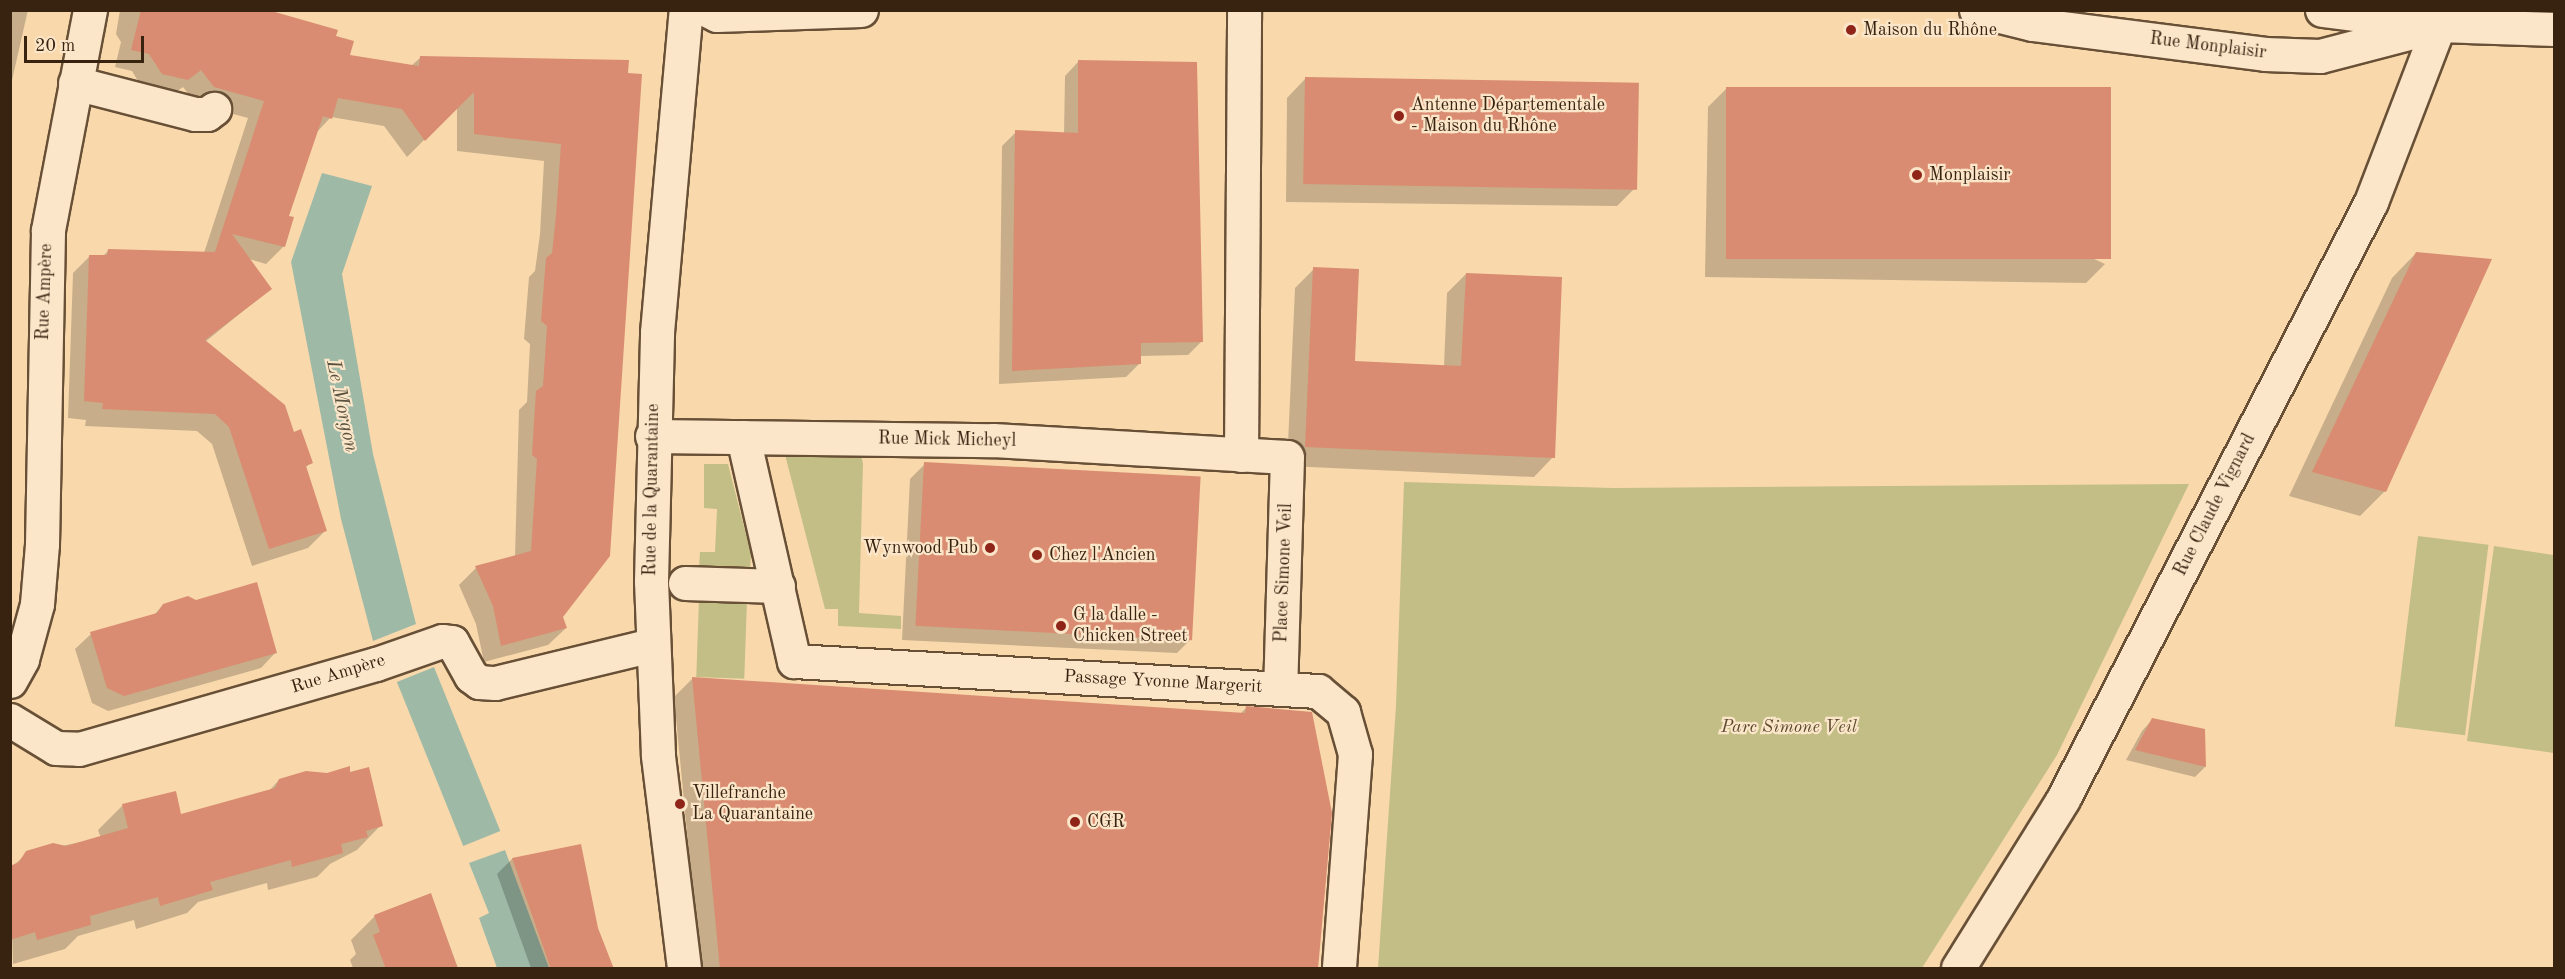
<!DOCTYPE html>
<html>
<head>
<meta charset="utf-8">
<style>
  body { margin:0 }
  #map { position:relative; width:2565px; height:979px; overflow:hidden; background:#f9d9ac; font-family:"Old Standard TT",serif }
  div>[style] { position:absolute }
  .green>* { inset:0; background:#c3be86; transform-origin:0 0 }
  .water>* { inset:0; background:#9ebaa7; transform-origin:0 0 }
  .shadow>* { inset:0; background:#0003 }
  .building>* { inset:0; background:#d98c71; transform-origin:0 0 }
  .roads { filter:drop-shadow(2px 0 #685037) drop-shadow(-2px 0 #685037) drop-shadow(0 2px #685037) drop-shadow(0 -2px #685037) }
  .street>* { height:33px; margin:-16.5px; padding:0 16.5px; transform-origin:16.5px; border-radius:16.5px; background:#fbe6c9 }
  .secondary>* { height:33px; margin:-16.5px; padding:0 16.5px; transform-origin:16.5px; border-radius:16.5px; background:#fbe6c9 }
  .dots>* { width:16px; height:16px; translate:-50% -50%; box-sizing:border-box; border:3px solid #fbe6c9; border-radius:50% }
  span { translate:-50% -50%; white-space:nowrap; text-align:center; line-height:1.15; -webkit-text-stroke:4.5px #fbe6c9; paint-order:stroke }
  .poi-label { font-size:18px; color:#382210 }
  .left { translate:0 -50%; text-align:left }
  .right { translate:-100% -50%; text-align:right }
  .street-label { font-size:18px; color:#382210 }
  .park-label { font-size:18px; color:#5b492e; font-style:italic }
  .water-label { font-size:20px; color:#57503d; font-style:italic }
  .frame { position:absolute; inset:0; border:12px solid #382210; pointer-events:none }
  .scale { position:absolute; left:24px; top:36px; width:120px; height:27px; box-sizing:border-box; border:3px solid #382210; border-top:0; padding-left:8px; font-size:18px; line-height:21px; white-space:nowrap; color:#382210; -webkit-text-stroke:4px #fbe6c9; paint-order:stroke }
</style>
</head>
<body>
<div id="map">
  <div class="green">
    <i style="clip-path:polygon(783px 447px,859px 448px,863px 463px,859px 613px,901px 616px,901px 629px,838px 626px,838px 609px,825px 609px)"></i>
    <i style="clip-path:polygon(704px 464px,728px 464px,751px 554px,750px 570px,699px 569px,700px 552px,715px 552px,717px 509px,704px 508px)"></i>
    <i style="clip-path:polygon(1404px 482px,1613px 488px,2189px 484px,2057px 755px,1922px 968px,1378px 968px,1396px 706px)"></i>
    <i style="left:2418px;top:536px;width:71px;height:192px;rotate:7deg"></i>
    <i style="clip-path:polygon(2494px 546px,2554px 555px,2554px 753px,2467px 741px)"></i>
    <i style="left:699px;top:599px;width:48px;height:78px;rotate:2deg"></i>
  </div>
  <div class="water">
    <i style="clip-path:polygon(322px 173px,372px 186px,342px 274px,373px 454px,416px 624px,373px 641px,341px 519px,291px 262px)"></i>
    <i style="left:434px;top:667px;width:177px;height:40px;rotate:68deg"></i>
    <i style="clip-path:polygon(505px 850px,549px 968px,497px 968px,479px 918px,489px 913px,469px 863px)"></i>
  </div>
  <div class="shadow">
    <i style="clip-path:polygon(10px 10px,28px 10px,10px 89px)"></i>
    <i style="clip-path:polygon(120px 10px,265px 10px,334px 37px,348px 56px,411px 66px,420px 58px,627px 62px,561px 616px,566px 628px,548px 645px,484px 662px,476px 624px,459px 585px,476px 568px,515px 557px,519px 410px,527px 402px,530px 344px,524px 339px,529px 277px,535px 271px,540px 234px,544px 161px,457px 151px,457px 107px,407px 157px,384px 126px,331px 117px,316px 133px,287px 217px,284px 246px,266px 264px,249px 259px,270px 289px,205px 342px,293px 433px,311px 462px,305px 468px,325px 531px,308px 548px,252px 566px,212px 444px,197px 431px,85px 426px,86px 420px,68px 418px,73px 273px,90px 256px,103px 256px,109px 250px,204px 253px,248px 118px,196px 104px,183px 87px,169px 97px,144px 91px,132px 71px,115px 67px,121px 42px,116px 34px)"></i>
    <i style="clip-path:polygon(1078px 62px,1202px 341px,1188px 355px,1140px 356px,1140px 363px,1126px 377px,999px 384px,1002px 146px,1016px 132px,1064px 134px,1065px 76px)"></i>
    <i style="clip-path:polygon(1306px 78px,1636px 187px,1617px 206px,1286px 202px,1287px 98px)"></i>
    <i style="clip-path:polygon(1727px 88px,2105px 264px,2086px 283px,1705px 277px,1708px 107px)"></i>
    <i style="clip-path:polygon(2416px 253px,2385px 491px,2360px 516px,2289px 496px,2392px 278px)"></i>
    <i style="clip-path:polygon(1314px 269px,1353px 362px,1444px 366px,1447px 293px,1466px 274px,1553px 457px,1534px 477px,1287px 466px,1295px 288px)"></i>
    <i style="clip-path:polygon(925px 464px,1192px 638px,1177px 653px,902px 640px,910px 479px)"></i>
    <i style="clip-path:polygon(163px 605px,276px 652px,261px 668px,108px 711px,92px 703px,75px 649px,91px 634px,153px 616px)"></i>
    <i style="clip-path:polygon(693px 678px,1240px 714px,1247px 707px,1316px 968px,700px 968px,674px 697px)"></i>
    <i style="clip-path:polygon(2152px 720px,2205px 767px,2195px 777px,2126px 760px,2142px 731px)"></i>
    <i style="clip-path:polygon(349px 774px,381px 825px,357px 850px,330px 864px,317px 877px,268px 890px,267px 883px,198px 902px,187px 913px,136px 929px,134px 920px,78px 936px,65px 949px,13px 964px,10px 869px,27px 853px,101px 838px,98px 830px,123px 805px,180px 816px,268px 792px,279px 780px)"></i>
    <i style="clip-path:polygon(580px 846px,597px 928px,612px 968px,531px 968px,497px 874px,512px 859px)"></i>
    <i style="clip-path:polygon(430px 895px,458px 968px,353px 968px,350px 960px,356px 954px,351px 940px,375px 916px)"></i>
  </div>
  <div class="building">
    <i style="clip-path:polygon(141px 10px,268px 10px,338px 30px,336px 36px,354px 41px,350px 55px,419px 66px,420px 56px,629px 60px,628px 73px,642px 74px,610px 556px,563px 617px,567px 628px,501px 646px,493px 606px,475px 566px,531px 551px,537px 459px,532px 455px,536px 391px,543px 386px,547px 326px,541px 321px,546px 258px,552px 253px,556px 216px,561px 144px,474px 134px,474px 92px,425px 141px,402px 109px,338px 98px,332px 119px,323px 116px,289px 216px,294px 217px,285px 247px,232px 234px,272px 289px,205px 340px,285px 405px,294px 432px,301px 429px,313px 463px,306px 466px,327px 531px,269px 549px,229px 427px,215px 414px,102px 409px,103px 403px,84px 401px,89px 255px,107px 255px,108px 249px,215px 252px,264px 101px,214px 87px,201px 70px,188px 80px,162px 74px,149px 54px,131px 50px)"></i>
    <i style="clip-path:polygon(1078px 60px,1197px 62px,1203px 342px,1141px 343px,1141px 364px,1012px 371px,1015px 130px,1078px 133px)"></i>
    <i style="left:1305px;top:77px;width:334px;height:107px;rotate:1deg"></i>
    <i style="left:1726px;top:87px;width:385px;height:172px"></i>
    <i style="clip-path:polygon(2416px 252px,2492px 259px,2386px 492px,2312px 472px)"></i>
    <i style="clip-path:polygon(1313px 267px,1359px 269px,1355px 361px,1461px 366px,1466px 273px,1562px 277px,1555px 458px,1305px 447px)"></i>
    <i style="left:924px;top:462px;width:277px;height:164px;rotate:3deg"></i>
    <i style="clip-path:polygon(257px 582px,277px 653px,124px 696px,107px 688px,90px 632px,157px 613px,163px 604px,188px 596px,196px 600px)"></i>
    <i style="clip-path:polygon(692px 677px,1245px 713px,1246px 706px,1312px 712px,1332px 813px,1318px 969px,720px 969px)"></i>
    <i style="clip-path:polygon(2152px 718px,2205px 729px,2206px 767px,2135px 750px)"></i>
    <i style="clip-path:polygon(350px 766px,350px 772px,369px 767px,383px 826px,366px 831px,368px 837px,341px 844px,343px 853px,292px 867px,291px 860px,210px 882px,213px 890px,160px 906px,158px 897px,90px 916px,91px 925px,37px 940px,35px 932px,10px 940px,10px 866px,19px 862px,26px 851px,53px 843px,66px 846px,128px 828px,122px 804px,176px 791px,181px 814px,275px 788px,279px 779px,306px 771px,327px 773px)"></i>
    <i style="clip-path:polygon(581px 844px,598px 928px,614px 969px,551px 969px,512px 858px)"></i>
    <i style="clip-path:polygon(431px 893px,458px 969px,386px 969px,373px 935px,380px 932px,374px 915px)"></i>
  </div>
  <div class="roads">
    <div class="street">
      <i style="left:707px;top:10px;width:11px;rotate:27deg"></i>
      <i style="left:717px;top:15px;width:144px;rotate:-2deg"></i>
      <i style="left:1976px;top:10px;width:58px;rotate:14deg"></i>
      <i style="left:2032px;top:24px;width:235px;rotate:7.3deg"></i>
      <i style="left:2265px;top:54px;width:55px;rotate:2.1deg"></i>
      <i style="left:2320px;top:56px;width:123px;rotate:-14.6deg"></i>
      <i style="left:2322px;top:10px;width:118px;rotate:7.3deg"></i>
      <i style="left:2439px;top:25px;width:115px;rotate:2deg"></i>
      <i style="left:75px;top:83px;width:124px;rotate:14.5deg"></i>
      <i style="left:195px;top:114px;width:12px"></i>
      <i style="left:207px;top:114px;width:9px;rotate:-36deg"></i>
      <i style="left:652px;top:436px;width:341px;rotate:0.7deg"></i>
      <i style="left:993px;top:440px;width:294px;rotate:3.3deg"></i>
      <i style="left:1287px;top:457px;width:231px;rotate:91.7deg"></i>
      <i style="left:743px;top:437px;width:230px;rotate:77.2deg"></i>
      <i style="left:794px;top:661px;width:525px;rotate:3.28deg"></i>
      <i style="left:1318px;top:691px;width:33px;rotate:40deg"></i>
      <i style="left:1343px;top:712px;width:44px;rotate:74.1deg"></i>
      <i style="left:1355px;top:754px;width:215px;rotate:94.3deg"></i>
      <i style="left:1241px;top:455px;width:445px;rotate:-89.6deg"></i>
      <i style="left:685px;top:583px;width:93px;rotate:1.8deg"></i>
      <i style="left:10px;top:720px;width:54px;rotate:31.3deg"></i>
      <i style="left:56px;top:748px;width:23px;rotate:2deg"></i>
      <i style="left:79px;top:749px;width:309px;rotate:-16deg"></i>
      <i style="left:376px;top:664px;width:70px;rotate:-19.2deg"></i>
      <i style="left:442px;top:641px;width:10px;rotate:6deg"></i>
      <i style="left:452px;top:642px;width:39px;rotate:61deg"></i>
      <i style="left:471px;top:676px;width:10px;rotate:37deg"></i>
      <i style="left:479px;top:682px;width:16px;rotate:4deg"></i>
      <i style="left:495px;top:683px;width:162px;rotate:-13.6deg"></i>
      <i style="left:684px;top:968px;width:215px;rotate:-97deg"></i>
      <i style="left:658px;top:755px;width:174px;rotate:-92.3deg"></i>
      <i style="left:651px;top:581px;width:249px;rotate:-88.6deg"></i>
      <i style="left:657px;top:332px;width:323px;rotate:-84.9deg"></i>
      <i style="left:1958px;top:968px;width:199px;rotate:-58.1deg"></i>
      <i style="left:2063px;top:799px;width:672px;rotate:-62.71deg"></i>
      <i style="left:2371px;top:202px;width:190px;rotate:-69deg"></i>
    </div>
    <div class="secondary">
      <i style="left:10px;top:681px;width:25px;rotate:-61deg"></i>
      <i style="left:22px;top:659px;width:57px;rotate:-74.7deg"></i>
      <i style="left:37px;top:604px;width:60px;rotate:-85.2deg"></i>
      <i style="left:42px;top:544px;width:314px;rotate:-88.9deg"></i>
      <i style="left:48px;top:230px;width:224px;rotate:-79.2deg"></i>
    </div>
  </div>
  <div class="dots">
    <i style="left:1851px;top:30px;background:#8f2418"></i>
    <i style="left:1399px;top:116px;background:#8f2418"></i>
    <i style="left:1917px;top:175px;background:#8f2418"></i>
    <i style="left:990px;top:548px;background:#8f2418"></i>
    <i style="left:1037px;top:555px;background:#8f2418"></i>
    <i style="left:1061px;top:626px;background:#8f2418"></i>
    <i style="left:680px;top:804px;background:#8f2418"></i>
    <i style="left:1075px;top:822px;background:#8f2418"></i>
  </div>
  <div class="poi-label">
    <span class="left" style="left:1863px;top:30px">Maison du Rhône</span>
    <span class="left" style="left:1411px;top:116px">Antenne Départementale<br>- Maison du Rhône</span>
    <span class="left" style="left:1929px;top:175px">Monplaisir</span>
    <span class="right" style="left:978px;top:548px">Wynwood Pub</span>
    <span class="left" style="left:1049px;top:555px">Chez l'Ancien</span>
    <span class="left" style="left:1073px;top:626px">G la dalle -<br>Chicken Street</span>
    <span class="left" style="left:692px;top:804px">Villefranche<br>La Quarantaine</span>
    <span class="left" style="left:1087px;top:822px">CGR</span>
  </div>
  <div class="street-label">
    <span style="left:2208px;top:46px;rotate:7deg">Rue Monplaisir</span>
    <span style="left:45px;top:292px;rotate:-88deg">Rue Ampère</span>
    <span style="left:947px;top:440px;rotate:1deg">Rue Mick Micheyl</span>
    <span style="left:652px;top:490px;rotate:-89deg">Rue de la Quarantaine</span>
    <span style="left:2215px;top:505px;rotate:-63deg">Rue Claude Vignard</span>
    <span style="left:1284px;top:573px;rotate:-88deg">Place Simone Veil</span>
    <span style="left:338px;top:674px;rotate:-17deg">Rue Ampère</span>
    <span style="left:1163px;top:682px;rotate:3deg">Passage Yvonne Margerit</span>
  </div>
  <div class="park-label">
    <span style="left:1789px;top:727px">Parc Simone Veil</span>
  </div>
  <div class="water-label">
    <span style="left:341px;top:406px;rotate:78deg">Le Morgon</span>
  </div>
  <div class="frame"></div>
  <div class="scale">20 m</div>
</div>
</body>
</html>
